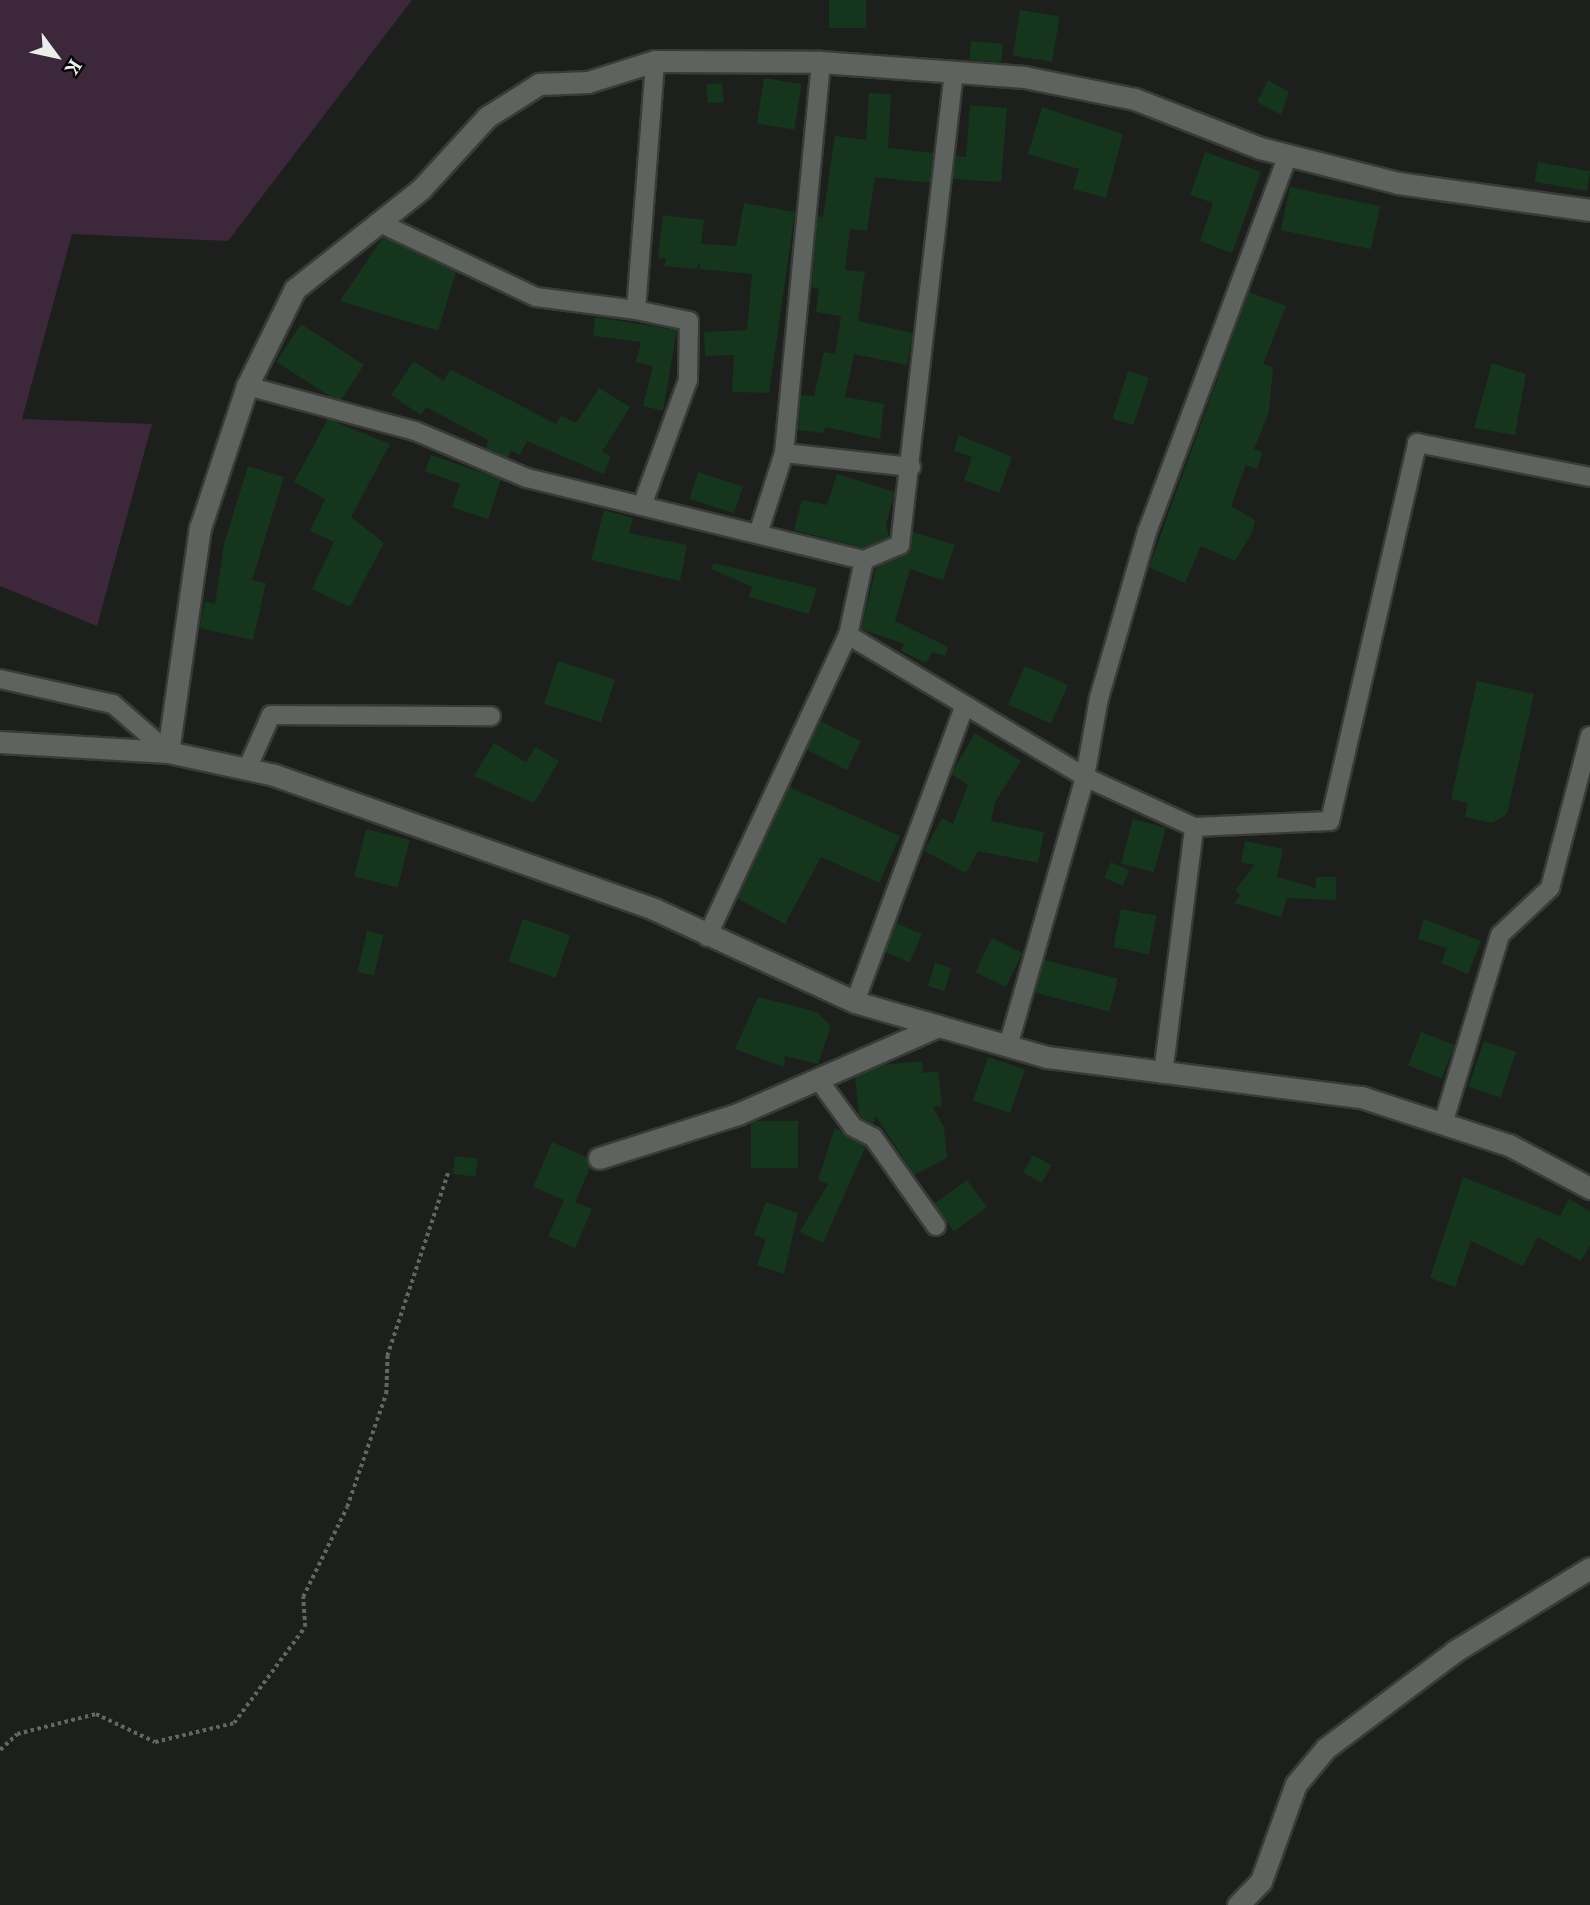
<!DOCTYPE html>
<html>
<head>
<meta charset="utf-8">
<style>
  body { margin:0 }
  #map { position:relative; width:1590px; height:1905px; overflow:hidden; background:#1c1f1c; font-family:"PT Serif",serif }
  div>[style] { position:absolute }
  .green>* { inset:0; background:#3d273a }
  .building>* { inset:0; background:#15361c; transform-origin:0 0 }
  .path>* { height:3.5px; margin-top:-1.75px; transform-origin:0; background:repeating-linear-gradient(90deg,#646664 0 3.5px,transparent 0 7px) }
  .roads { filter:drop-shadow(2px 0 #393b39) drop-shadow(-2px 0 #393b39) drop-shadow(0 2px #393b39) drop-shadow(0 -2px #393b39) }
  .street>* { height:18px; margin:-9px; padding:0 9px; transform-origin:9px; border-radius:9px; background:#5f635f }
  .secondary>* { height:21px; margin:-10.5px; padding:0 10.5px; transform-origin:10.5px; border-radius:10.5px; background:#5f635f }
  span { translate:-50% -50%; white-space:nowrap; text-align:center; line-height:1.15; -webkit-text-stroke:7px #070807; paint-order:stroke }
  .north { position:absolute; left:21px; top:21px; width:70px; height:70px; -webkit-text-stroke:5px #070807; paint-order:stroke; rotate:123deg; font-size:19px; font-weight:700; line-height:28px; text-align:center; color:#eceeec }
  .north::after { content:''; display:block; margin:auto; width:24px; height:32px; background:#eceeec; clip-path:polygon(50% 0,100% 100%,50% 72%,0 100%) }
</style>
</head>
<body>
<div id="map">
  <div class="green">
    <i style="clip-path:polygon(0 0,412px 0,228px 241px,72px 234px,22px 419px,152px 424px,97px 626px,0 586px)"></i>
  </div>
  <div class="building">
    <i style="left:829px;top:0;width:37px;height:28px"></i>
    <i style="left:1020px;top:10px;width:40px;height:46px;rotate:9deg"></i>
    <i style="left:971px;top:41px;width:32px;height:19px;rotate:5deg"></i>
    <i style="left:764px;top:78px;width:38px;height:46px;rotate:9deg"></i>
    <i style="clip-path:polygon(1268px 80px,1289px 92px,1281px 115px,1257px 102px)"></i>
    <i style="left:722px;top:83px;width:19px;height:16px;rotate:84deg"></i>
    <i style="clip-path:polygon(869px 93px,891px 94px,888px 148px,933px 153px,930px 183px,875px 177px,867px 231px,850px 229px,845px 270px,865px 272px,858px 321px,913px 333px,907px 365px,854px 354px,845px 397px,884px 404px,880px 439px,825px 427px,824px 433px,798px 430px,801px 395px,814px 396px,824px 352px,835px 354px,841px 316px,816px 312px,819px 289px,811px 287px,818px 216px,823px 217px,835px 136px,866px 140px)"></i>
    <i style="clip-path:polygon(970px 105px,1007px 108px,1001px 182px,953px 179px,956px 156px,966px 157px)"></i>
    <i style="clip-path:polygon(1042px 107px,1123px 134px,1106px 198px,1073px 189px,1079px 169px,1028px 154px)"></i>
    <i style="clip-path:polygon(1205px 152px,1261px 172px,1232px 253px,1200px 241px,1213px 203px,1190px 195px)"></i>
    <i style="left:1538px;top:162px;width:53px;height:20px;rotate:10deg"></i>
    <i style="left:1290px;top:187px;width:92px;height:44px;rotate:12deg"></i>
    <i style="clip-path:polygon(744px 203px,795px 212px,769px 393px,732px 392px,734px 355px,705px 356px,704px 332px,747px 330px,752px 274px,700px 269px,699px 261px,697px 269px,664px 266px,666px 259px,658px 258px,663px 215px,704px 220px,701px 244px,736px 246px)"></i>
    <i style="clip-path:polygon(383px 237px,456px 272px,438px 331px,340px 301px)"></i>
    <i style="clip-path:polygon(1249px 292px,1286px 306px,1263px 364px,1273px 368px,1269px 412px,1254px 449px,1263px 452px,1257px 469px,1246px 465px,1231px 506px,1255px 520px,1253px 531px,1235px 561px,1201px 546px,1185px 583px,1149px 567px)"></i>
    <i style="clip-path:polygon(595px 317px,677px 330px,663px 411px,643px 406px,653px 366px,636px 362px,641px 342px,593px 336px)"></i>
    <i style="left:301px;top:324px;width:75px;height:45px;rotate:33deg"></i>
    <i style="clip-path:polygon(414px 361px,444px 381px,450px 369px,556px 424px,561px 416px,576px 423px,599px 388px,630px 407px,602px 452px,611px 456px,604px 474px,527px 441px,520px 455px,511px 450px,508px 458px,486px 448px,488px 440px,426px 407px,421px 415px,391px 395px)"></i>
    <i style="clip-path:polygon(1492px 363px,1526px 374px,1515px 435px,1474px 428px)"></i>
    <i style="left:1128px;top:371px;width:22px;height:50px;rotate:18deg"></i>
    <i style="clip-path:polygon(328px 419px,390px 444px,351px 517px,384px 543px,350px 607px,312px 589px,334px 542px,310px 531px,325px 499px,294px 482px)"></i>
    <i style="clip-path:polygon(959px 435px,1012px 457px,999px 493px,964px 480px,972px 457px,954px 451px)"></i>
    <i style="clip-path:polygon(431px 455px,501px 479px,488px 519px,452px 507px,460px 484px,425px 471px)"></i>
    <i style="clip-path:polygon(248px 466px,284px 477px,252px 580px,266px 583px,253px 640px,199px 628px,205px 601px,215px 604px,224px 544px)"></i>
    <i style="left:698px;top:472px;width:47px;height:28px;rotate:18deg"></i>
    <i style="clip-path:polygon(837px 474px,895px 492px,886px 524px,889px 537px,863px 548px,794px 530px,802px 500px,827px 505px)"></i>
    <i style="clip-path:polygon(604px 510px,633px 518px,629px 533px,687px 545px,680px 581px,591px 560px)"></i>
    <i style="clip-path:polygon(913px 532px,955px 545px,943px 580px,910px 569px,895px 621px,948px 647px,945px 656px,932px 652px,926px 663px,901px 651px,904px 644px,861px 629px,876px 568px,909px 552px)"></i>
    <i style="clip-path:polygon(713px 563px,817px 588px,809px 614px,749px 597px,752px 587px,712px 569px)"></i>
    <i style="left:558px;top:661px;width:60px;height:45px;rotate:18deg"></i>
    <i style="left:1025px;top:666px;width:47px;height:42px;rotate:24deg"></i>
    <i style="clip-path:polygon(1477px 681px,1534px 694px,1507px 814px,1492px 823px,1465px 817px,1468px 803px,1451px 799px)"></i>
    <i style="left:821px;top:721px;width:45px;height:32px;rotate:27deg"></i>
    <i style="clip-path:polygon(975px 733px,1021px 761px,995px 802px,991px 821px,1044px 832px,1038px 863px,978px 851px,966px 873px,924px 851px,942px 818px,953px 824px,968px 785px,951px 774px)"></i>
    <i style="clip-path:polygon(494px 743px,526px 762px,535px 747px,559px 761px,534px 803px,474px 776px)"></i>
    <i style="clip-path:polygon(789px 787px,900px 836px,879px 883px,821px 857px,785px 924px,738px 899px)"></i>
    <i style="left:1133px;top:819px;width:34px;height:46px;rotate:15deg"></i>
    <i style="left:366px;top:829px;width:45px;height:49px;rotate:14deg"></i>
    <i style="clip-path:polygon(1245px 841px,1283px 849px,1277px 877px,1316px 888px,1316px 877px,1336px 877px,1336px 900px,1287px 898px,1281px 917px,1234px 903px,1240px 895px,1235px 890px,1255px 865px,1241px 862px)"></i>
    <i style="left:1111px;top:862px;width:20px;height:17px;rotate:24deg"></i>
    <i style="left:1121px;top:909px;width:36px;height:39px;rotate:11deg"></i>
    <i style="left:523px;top:919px;width:50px;height:45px;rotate:19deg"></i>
    <i style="clip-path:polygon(1424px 919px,1481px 941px,1468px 974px,1441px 963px,1447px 948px,1418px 939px)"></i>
    <i style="left:896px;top:923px;width:28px;height:31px;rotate:23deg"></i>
    <i style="left:367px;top:931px;width:17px;height:42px;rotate:13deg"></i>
    <i style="left:992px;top:938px;width:34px;height:38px;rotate:26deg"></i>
    <i style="left:1044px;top:960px;width:76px;height:34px;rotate:14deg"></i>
    <i style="left:935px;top:963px;width:17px;height:24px;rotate:17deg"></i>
    <i style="clip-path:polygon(758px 997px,817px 1012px,831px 1026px,818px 1064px,785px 1056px,784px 1067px,735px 1049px)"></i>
    <i style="left:1421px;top:1032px;width:36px;height:36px;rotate:21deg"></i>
    <i style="left:1484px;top:1041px;width:34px;height:48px;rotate:19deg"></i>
    <i style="left:988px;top:1057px;width:39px;height:46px;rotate:19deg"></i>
    <i style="clip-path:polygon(922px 1061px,923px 1073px,938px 1071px,942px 1106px,933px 1107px,944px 1127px,947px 1158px,914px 1175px,876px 1116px,873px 1124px,859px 1116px,855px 1077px,882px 1065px)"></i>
    <i style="left:798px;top:1121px;width:47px;height:47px;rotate:90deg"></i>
    <i style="clip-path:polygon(835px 1128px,866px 1146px,823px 1243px,800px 1232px,828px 1184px,818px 1180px)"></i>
    <i style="clip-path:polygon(552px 1142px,586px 1157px,590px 1168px,575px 1202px,592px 1209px,575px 1248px,548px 1236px,564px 1200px,533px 1187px)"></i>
    <i style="left:1033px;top:1155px;width:21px;height:20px;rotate:29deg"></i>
    <i style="left:455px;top:1156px;width:23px;height:18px;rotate:7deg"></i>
    <i style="clip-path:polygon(1463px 1177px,1560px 1216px,1569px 1199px,1590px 1211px,1590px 1245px,1581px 1261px,1538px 1237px,1523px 1266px,1471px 1241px,1455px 1287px,1430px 1278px)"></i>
    <i style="left:967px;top:1180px;width:34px;height:41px;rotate:54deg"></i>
    <i style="clip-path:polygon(766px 1202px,798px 1213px,784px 1274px,757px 1265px,766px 1239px,754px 1235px)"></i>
  </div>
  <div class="path">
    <i style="left:0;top:1750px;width:23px;rotate:-43deg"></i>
    <i style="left:17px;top:1734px;width:81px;rotate:-14.2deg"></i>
    <i style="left:96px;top:1714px;width:65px;rotate:25.4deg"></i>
    <i style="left:155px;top:1742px;width:81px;rotate:-13.5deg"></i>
    <i style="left:234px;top:1723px;width:119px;rotate:-53.5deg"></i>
    <i style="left:305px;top:1627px;width:30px;rotate:-94deg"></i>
    <i style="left:303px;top:1597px;width:100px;rotate:-63.9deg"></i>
    <i style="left:347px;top:1507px;width:120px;rotate:-71deg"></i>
    <i style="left:386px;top:1394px;width:38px;rotate:-88deg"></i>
    <i style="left:387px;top:1356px;width:193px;rotate:-71.6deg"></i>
  </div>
  <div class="roads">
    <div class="street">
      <i style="left:821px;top:62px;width:393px;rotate:95.4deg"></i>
      <i style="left:784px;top:453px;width:128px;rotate:6.3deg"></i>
      <i style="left:378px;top:222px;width:175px;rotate:25.4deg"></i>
      <i style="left:536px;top:297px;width:101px;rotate:7.4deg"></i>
      <i style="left:636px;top:310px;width:250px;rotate:-85.6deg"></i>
      <i style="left:636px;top:310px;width:54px;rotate:11.7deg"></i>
      <i style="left:689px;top:321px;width:59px;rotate:91deg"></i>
      <i style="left:688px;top:380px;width:134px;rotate:110.1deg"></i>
      <i style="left:247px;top:386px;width:174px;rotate:15deg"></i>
      <i style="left:415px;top:431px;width:121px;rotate:22.8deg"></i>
      <i style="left:527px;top:478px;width:347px;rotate:13.7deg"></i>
      <i style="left:864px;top:560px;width:77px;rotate:102deg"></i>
      <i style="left:848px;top:635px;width:276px;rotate:30.9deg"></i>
      <i style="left:1085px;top:777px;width:80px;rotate:-80deg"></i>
      <i style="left:1099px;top:698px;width:173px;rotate:-73.9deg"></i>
      <i style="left:1147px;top:532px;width:403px;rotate:-69.5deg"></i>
      <i style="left:758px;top:534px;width:85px;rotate:-72.2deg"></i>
      <i style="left:864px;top:560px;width:39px;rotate:-23deg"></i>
      <i style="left:900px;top:545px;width:477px;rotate:-83.5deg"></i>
      <i style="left:0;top:679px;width:116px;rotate:12.5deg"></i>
      <i style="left:113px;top:704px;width:73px;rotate:41.1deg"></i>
      <i style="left:247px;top:769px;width:59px;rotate:-66deg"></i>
      <i style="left:271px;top:715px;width:220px;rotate:0.3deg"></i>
      <i style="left:707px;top:937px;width:333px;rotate:-65deg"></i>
      <i style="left:855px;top:1002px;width:314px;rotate:-69.7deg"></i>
      <i style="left:1008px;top:1046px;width:280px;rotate:-74deg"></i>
      <i style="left:1085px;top:777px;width:120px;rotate:24.6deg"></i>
      <i style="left:1194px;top:827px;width:136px;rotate:-2.5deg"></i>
      <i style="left:1330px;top:821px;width:388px;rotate:-77deg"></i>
      <i style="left:1417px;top:443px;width:176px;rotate:11.1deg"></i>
      <i style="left:1163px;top:1074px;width:249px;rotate:-82.8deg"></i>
      <i style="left:818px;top:1079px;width:59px;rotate:53.9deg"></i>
      <i style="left:853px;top:1127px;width:22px;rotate:27deg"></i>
      <i style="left:873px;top:1137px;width:109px;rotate:54.7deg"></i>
      <i style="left:1443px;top:1124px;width:197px;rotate:-73.2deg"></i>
      <i style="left:1500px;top:935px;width:69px;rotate:-43.2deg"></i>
      <i style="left:1550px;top:888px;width:157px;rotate:-75.3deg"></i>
    </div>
    <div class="secondary">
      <i style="left:0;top:742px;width:168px;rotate:3.4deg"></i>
      <i style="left:168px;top:752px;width:108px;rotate:12.2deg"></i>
      <i style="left:274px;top:775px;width:403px;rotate:19.4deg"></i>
      <i style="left:654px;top:909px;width:221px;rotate:24.8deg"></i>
      <i style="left:855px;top:1002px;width:200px;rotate:16deg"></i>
      <i style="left:1047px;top:1057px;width:317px;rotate:7.3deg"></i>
      <i style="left:1361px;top:1097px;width:156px;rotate:18deg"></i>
      <i style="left:1509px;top:1145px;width:92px;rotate:28deg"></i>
      <i style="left:168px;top:752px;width:226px;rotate:-81.9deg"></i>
      <i style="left:200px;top:528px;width:150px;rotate:-71.7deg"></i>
      <i style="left:247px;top:386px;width:108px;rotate:-63.7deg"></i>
      <i style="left:295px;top:289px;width:161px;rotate:-38.4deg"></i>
      <i style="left:421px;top:189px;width:98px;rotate:-47.5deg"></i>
      <i style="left:487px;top:117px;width:62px;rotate:-32.4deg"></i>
      <i style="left:539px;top:84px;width:49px;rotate:-2.3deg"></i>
      <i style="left:588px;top:82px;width:70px;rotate:-17.4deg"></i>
      <i style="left:655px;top:61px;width:166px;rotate:0.3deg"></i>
      <i style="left:821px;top:62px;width:204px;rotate:4.2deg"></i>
      <i style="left:1024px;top:77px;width:113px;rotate:11.2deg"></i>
      <i style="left:1135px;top:99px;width:134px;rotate:21.4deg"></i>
      <i style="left:1260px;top:148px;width:142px;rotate:14.2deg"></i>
      <i style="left:1398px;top:183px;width:194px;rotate:8deg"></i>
      <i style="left:599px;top:1158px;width:146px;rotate:-17.6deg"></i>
      <i style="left:738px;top:1114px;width:219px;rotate:-23.7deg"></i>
      <i style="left:1238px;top:1905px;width:33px;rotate:-46deg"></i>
      <i style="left:1261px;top:1881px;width:103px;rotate:-70.2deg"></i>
      <i style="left:1296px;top:1784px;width:47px;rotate:-50.2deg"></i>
      <i style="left:1326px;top:1748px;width:161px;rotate:-36.9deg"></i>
      <i style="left:1455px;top:1651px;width:158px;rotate:-31.6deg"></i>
    </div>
  </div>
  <div class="north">K</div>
</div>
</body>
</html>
